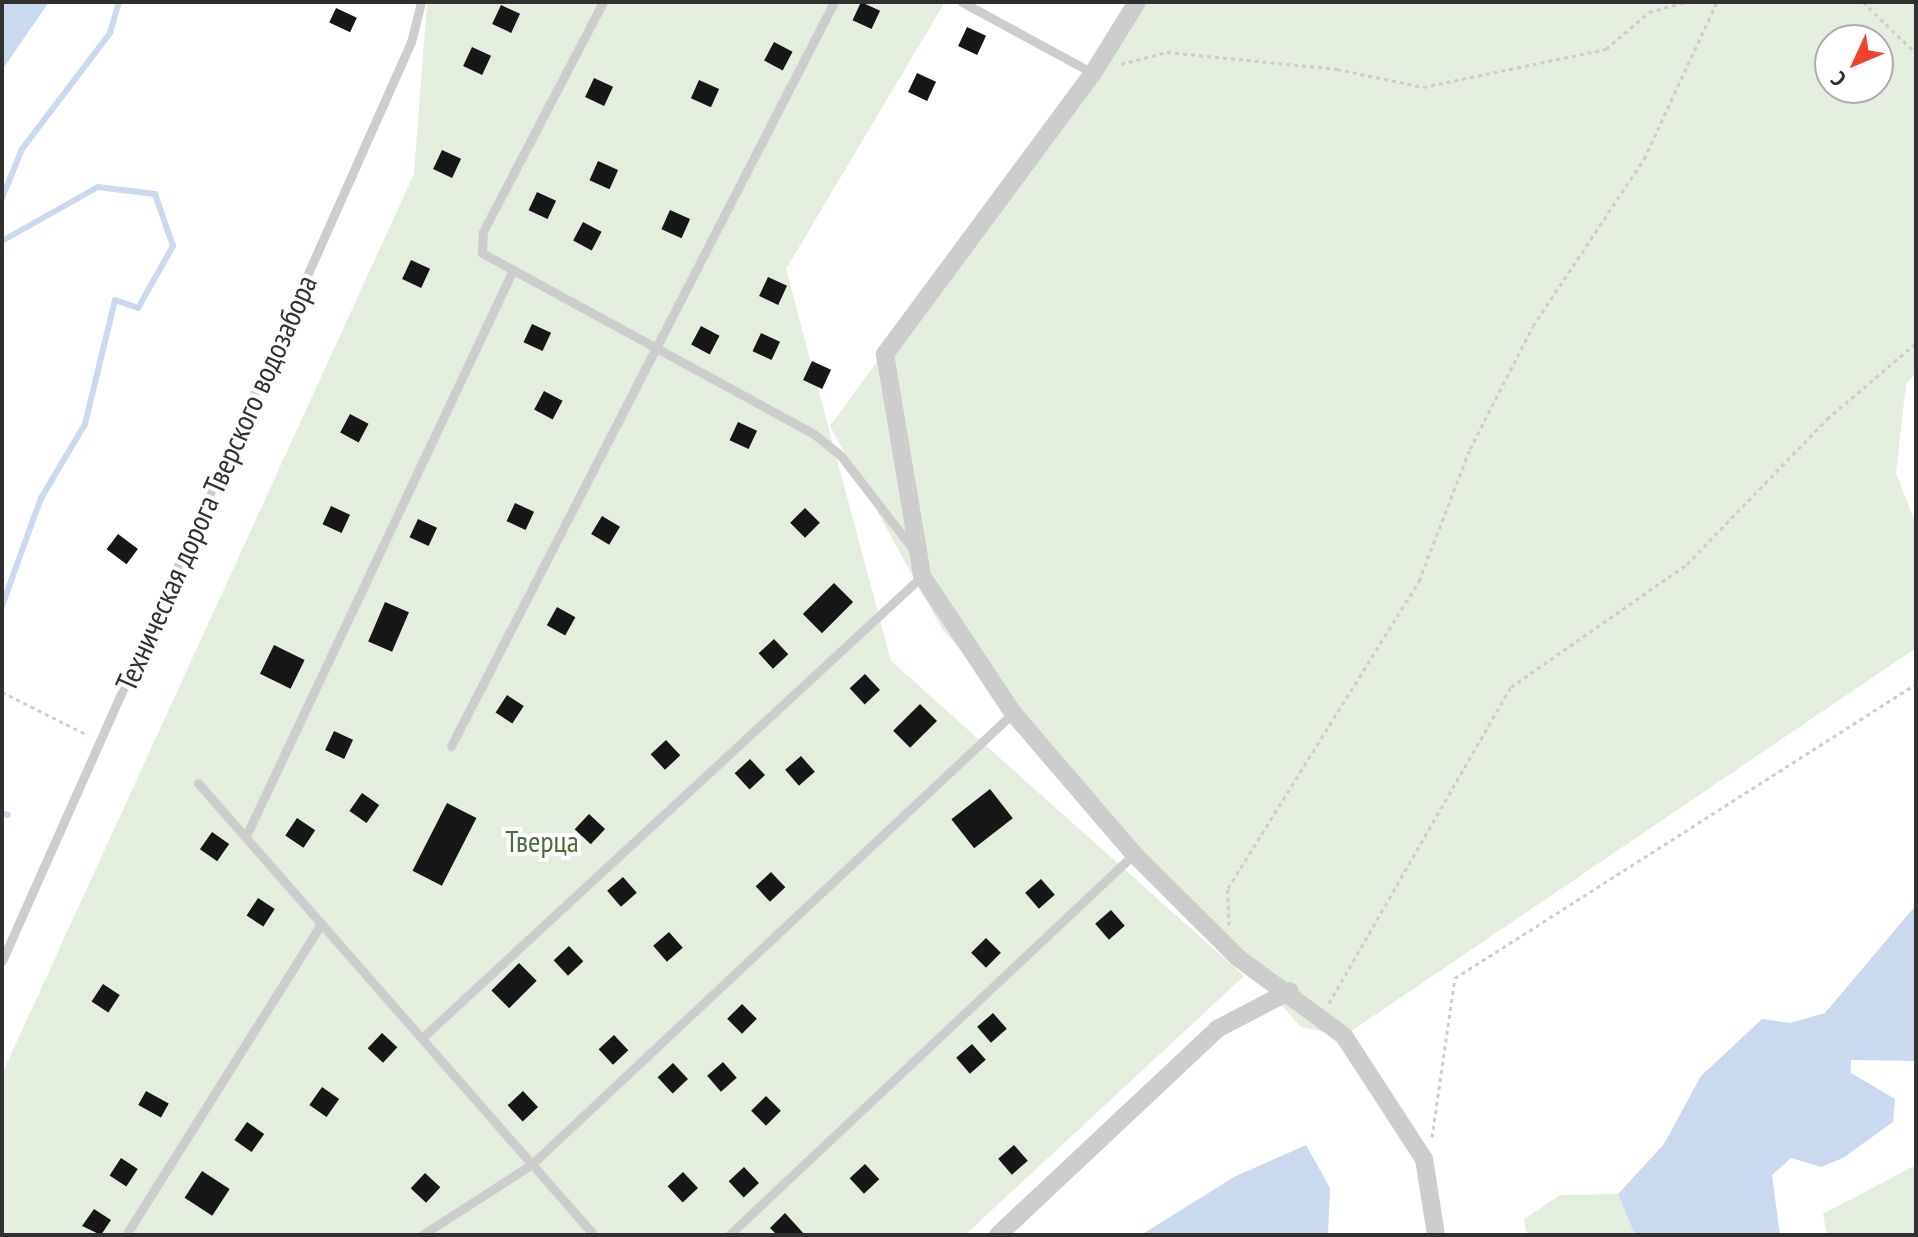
<!DOCTYPE html>
<html>
<head>
<meta charset="utf-8">
<style>
  body { margin:0 }
  #map { position:relative; width:1918px; height:1237px; overflow:hidden; background:#fff; font-family:"PT Sans Narrow",sans-serif }
  div>[style] { position:absolute }
  .green>* { inset:0; background:#e3eede }
  .water>* { inset:0; background:#cad9ee }
  .stream>* { height:6px; margin:-3px; padding:0 3px; transform-origin:3px; border-radius:3px; background:#cad9ee }
  .building>* { inset:0; background:#171717; transform-origin:0 0 }
  .path>* { height:3px; margin-top:-1.5px; transform-origin:0; background:repeating-linear-gradient(90deg,#cdcdcd 0 4px,transparent 0 8px) }
  .service>* { height:9px; margin:-4.5px; padding:0 4.5px; transform-origin:4.5px; border-radius:4.5px; background:#cdcdcd }
  .minor>* { height:18px; margin:-9px; padding:0 9px; transform-origin:9px; border-radius:9px; background:#cdcdcd }
  span { translate:-50% -50%; white-space:nowrap; text-align:center; line-height:1.15; -webkit-text-stroke:8px #fff; paint-order:stroke }
  .street-label { font-size:30px; color:#303030 }
  .park-label { font-size:30px; color:#496e3b }
  .frame { position:absolute; inset:0; border:4px solid #303030; pointer-events:none }
  .north { position:absolute; left:1814px; top:24px; width:80px; height:80px; box-sizing:border-box; background:#fff; border:2px solid #acacac; border-radius:50%; rotate:226deg; font-size:22px; font-weight:700; line-height:32px; text-align:center; color:#303030 }
  .north::after { content:''; display:block; margin:auto; width:28px; height:36px; background:#ed432d; clip-path:polygon(50% 0,100% 100%,50% 72%,0 100%) }
</style>
</head>
<body>
<div id="map">
  <div class="green">
    <i style="clip-path:polygon(427px 2px,945px 2px,786px 269px,891px 661px,1244px 976px,965px 1235px,2px 1235px,2px 1074px,414px 174px)"></i>
    <i style="clip-path:polygon(evenodd,1140px 2px,1916px 2px,1916px 373px,1906px 384px,1896px 473px,1916px 524px,1916px 648px,1344px 1036px,1301px 1027px,942px 629px,830px 426px,1140px 2px,1830px 40px,1878px 40px,1878px 88px,1830px 88px,1830px 40px)"></i>
    <i style="clip-path:polygon(1916px 1165px,1916px 1235px,1827px 1235px,1823px 1214px)"></i>
    <i style="clip-path:polygon(1618px 1194px,1635px 1235px,1527px 1235px,1524px 1219px,1560px 1195px)"></i>
  </div>
  <div class="water">
    <i style="clip-path:polygon(2px 2px,49px 2px,2px 70px)"></i>
    <i style="clip-path:polygon(1916px 905px,1916px 1061px,1851px 1060px,1851px 1073px,1895px 1099px,1893px 1122px,1843px 1158px,1821px 1167px,1791px 1158px,1772px 1175px,1780px 1235px,1635px 1235px,1618px 1194px,1664px 1144px,1701px 1076px,1762px 1019px,1790px 1023px,1825px 1013px)"></i>
    <i style="clip-path:polygon(1306px 1145px,1330px 1188px,1328px 1235px,1141px 1235px,1234px 1177px)"></i>
  </div>
  <div class="stream">
    <i style="left:2px;top:198px;width:53px;rotate:-67.8deg"></i>
    <i style="left:22px;top:149px;width:146px;rotate:-52.8deg"></i>
    <i style="left:110px;top:33px;width:32px;rotate:-74deg"></i>
    <i style="left:2px;top:241px;width:110px;rotate:-29.4deg"></i>
    <i style="left:98px;top:187px;width:57px;rotate:7deg"></i>
    <i style="left:155px;top:194px;width:55px;rotate:70.9deg"></i>
    <i style="left:173px;top:246px;width:71px;rotate:119.4deg"></i>
    <i style="left:138px;top:308px;width:24px;rotate:-161deg"></i>
    <i style="left:115px;top:300px;width:128px;rotate:103.6deg"></i>
    <i style="left:85px;top:424px;width:86px;rotate:120.7deg"></i>
    <i style="left:41px;top:498px;width:115px;rotate:109.9deg"></i>
    <i style="left:2px;top:813px;width:6px;rotate:18deg"></i>
  </div>
  <div class="building">
    <i style="left:861px;top:2px;width:21px;height:20px;rotate:25deg"></i>
    <i style="left:501px;top:5px;width:21px;height:21px;rotate:25deg"></i>
    <i style="left:336px;top:8px;width:23px;height:16px;rotate:25deg"></i>
    <i style="left:967px;top:27px;width:21px;height:21px;rotate:25deg"></i>
    <i style="left:774px;top:42px;width:21px;height:21px;rotate:28deg"></i>
    <i style="left:472px;top:47px;width:21px;height:21px;rotate:25deg"></i>
    <i style="left:917px;top:73px;width:21px;height:21px;rotate:25deg"></i>
    <i style="left:594px;top:78px;width:21px;height:21px;rotate:25deg"></i>
    <i style="left:699px;top:80px;width:22px;height:20px;rotate:24deg"></i>
    <i style="left:442px;top:150px;width:21px;height:21px;rotate:25deg"></i>
    <i style="left:598px;top:161px;width:22px;height:21px;rotate:24deg"></i>
    <i style="left:537px;top:192px;width:21px;height:20px;rotate:25deg"></i>
    <i style="left:670px;top:210px;width:22px;height:21px;rotate:24deg"></i>
    <i style="left:583px;top:222px;width:21px;height:21px;rotate:28deg"></i>
    <i style="left:411px;top:260px;width:21px;height:21px;rotate:25deg"></i>
    <i style="left:768px;top:277px;width:21px;height:21px;rotate:25deg"></i>
    <i style="left:532px;top:324px;width:21px;height:20px;rotate:25deg"></i>
    <i style="left:701px;top:326px;width:21px;height:21px;rotate:28deg"></i>
    <i style="left:761px;top:333px;width:21px;height:20px;rotate:25deg"></i>
    <i style="left:812px;top:361px;width:21px;height:21px;rotate:25deg"></i>
    <i style="left:544px;top:391px;width:21px;height:21px;rotate:28deg"></i>
    <i style="left:350px;top:414px;width:21px;height:21px;rotate:28deg"></i>
    <i style="left:738px;top:422px;width:21px;height:20px;rotate:25deg"></i>
    <i style="left:515px;top:503px;width:21px;height:20px;rotate:25deg"></i>
    <i style="left:331px;top:506px;width:21px;height:20px;rotate:25deg"></i>
    <i style="left:805px;top:508px;width:21px;height:21px;rotate:45deg"></i>
    <i style="left:602px;top:516px;width:21px;height:21px;rotate:31deg"></i>
    <i style="left:418px;top:519px;width:21px;height:20px;rotate:25deg"></i>
    <i style="left:118px;top:534px;width:25px;height:19px;rotate:37deg"></i>
    <i style="left:834px;top:583px;width:27px;height:44px;rotate:45deg"></i>
    <i style="left:385px;top:602px;width:26px;height:43px;rotate:23deg"></i>
    <i style="left:557px;top:607px;width:21px;height:21px;rotate:29deg"></i>
    <i style="left:774px;top:639px;width:21px;height:21px;rotate:47deg"></i>
    <i style="left:274px;top:645px;width:34px;height:32px;rotate:26deg"></i>
    <i style="left:865px;top:674px;width:22px;height:21px;rotate:47deg"></i>
    <i style="left:507px;top:695px;width:20px;height:21px;rotate:33deg"></i>
    <i style="left:920px;top:704px;width:24px;height:38px;rotate:45deg"></i>
    <i style="left:334px;top:731px;width:21px;height:21px;rotate:25deg"></i>
    <i style="left:666px;top:740px;width:21px;height:21px;rotate:47deg"></i>
    <i style="left:801px;top:756px;width:21px;height:21px;rotate:49deg"></i>
    <i style="left:750px;top:759px;width:22px;height:21px;rotate:47deg"></i>
    <i style="left:990px;top:789px;width:37px;height:49px;rotate:52deg"></i>
    <i style="left:362px;top:793px;width:21px;height:22px;rotate:35deg"></i>
    <i style="left:447px;top:803px;width:33px;height:76px;rotate:27deg"></i>
    <i style="left:589px;top:814px;width:22px;height:21px;rotate:43deg"></i>
    <i style="left:297px;top:818px;width:22px;height:21px;rotate:34deg"></i>
    <i style="left:212px;top:832px;width:21px;height:21px;rotate:35deg"></i>
    <i style="left:771px;top:872px;width:21px;height:21px;rotate:47deg"></i>
    <i style="left:623px;top:877px;width:21px;height:21px;rotate:49deg"></i>
    <i style="left:1041px;top:879px;width:21px;height:21px;rotate:49deg"></i>
    <i style="left:258px;top:898px;width:20px;height:21px;rotate:33deg"></i>
    <i style="left:1111px;top:910px;width:21px;height:21px;rotate:49deg"></i>
    <i style="left:669px;top:932px;width:21px;height:21px;rotate:49deg"></i>
    <i style="left:986px;top:938px;width:21px;height:21px;rotate:45deg"></i>
    <i style="left:569px;top:946px;width:21px;height:21px;rotate:47deg"></i>
    <i style="left:519px;top:963px;width:25px;height:39px;rotate:45deg"></i>
    <i style="left:103px;top:984px;width:20px;height:21px;rotate:33deg"></i>
    <i style="left:742px;top:1004px;width:21px;height:21px;rotate:45deg"></i>
    <i style="left:993px;top:1013px;width:21px;height:21px;rotate:49deg"></i>
    <i style="left:382px;top:1033px;width:21px;height:21px;rotate:43deg"></i>
    <i style="left:614px;top:1035px;width:21px;height:21px;rotate:47deg"></i>
    <i style="left:972px;top:1044px;width:21px;height:21px;rotate:49deg"></i>
    <i style="left:723px;top:1062px;width:21px;height:21px;rotate:49deg"></i>
    <i style="left:673px;top:1063px;width:22px;height:21px;rotate:47deg"></i>
    <i style="left:322px;top:1087px;width:21px;height:22px;rotate:35deg"></i>
    <i style="left:146px;top:1091px;width:26px;height:16px;rotate:29deg"></i>
    <i style="left:523px;top:1091px;width:22px;height:21px;rotate:47deg"></i>
    <i style="left:766px;top:1096px;width:21px;height:21px;rotate:45deg"></i>
    <i style="left:247px;top:1122px;width:21px;height:22px;rotate:35deg"></i>
    <i style="left:1014px;top:1145px;width:21px;height:21px;rotate:49deg"></i>
    <i style="left:121px;top:1158px;width:20px;height:21px;rotate:33deg"></i>
    <i style="left:865px;top:1164px;width:21px;height:21px;rotate:47deg"></i>
    <i style="left:744px;top:1167px;width:22px;height:21px;rotate:47deg"></i>
    <i style="left:202px;top:1171px;width:33px;height:32px;rotate:33deg"></i>
    <i style="left:683px;top:1172px;width:22px;height:21px;rotate:47deg"></i>
    <i style="left:425px;top:1173px;width:21px;height:21px;rotate:43deg"></i>
    <i style="clip-path:polygon(94px 1209px,111px 1220px,101px 1235px,82px 1226px)"></i>
    <i style="clip-path:polygon(785px 1213px,805px 1235px,777px 1235px,770px 1228px)"></i>
  </div>
  <div class="path">
    <i style="left:1863px;top:2px;width:74px;rotate:43.9deg"></i>
    <i style="left:1121px;top:64px;width:48px;rotate:-14.6deg"></i>
    <i style="left:1167px;top:52px;width:171px;rotate:5.7deg"></i>
    <i style="left:1337px;top:69px;width:88px;rotate:11.8deg"></i>
    <i style="left:1423px;top:87px;width:187px;rotate:-11.7deg"></i>
    <i style="left:1606px;top:49px;width:57px;rotate:-40.7deg"></i>
    <i style="left:1649px;top:12px;width:38px;rotate:-15deg"></i>
    <i style="left:2px;top:692px;width:96px;rotate:26.6deg"></i>
    <i style="left:1229px;top:925px;width:37px;rotate:-92deg"></i>
    <i style="left:1228px;top:888px;width:362px;rotate:-58.1deg"></i>
    <i style="left:1419px;top:581px;width:142px;rotate:-68.9deg"></i>
    <i style="left:1470px;top:449px;width:138px;rotate:-62.9deg"></i>
    <i style="left:1533px;top:326px;width:201px;rotate:-56.4deg"></i>
    <i style="left:1644px;top:159px;width:173px;rotate:-65.1deg"></i>
    <i style="left:1329px;top:1003px;width:365px;rotate:-60.1deg"></i>
    <i style="left:1511px;top:687px;width:215px;rotate:-34.9deg"></i>
    <i style="left:1687px;top:564px;width:202px;rotate:-46deg"></i>
    <i style="left:1827px;top:419px;width:117px;rotate:-40.5deg"></i>
    <i style="left:1432px;top:1137px;width:161px;rotate:-81.8deg"></i>
    <i style="left:1455px;top:978px;width:547px;rotate:-32.53deg"></i>
  </div>
  <div class="service">
    <i style="left:603px;top:2px;width:259px;rotate:117.6deg"></i>
    <i style="left:483px;top:232px;width:21px;rotate:93deg"></i>
    <i style="left:482px;top:253px;width:378px;rotate:28.6deg"></i>
    <i style="left:814px;top:434px;width:35px;rotate:39deg"></i>
    <i style="left:841px;top:456px;width:118px;rotate:52.3deg"></i>
    <i style="left:962px;top:2px;width:149px;rotate:28.5deg"></i>
    <i style="left:451px;top:746px;width:837px;rotate:-62.76deg"></i>
    <i style="left:198px;top:783px;width:601px;rotate:48.78deg"></i>
    <i style="left:246px;top:836px;width:624px;rotate:-64.75deg"></i>
    <i style="left:2px;top:961px;width:1006px;rotate:-66.01deg"></i>
    <i style="left:411px;top:42px;width:41px;rotate:-76deg"></i>
    <i style="left:423px;top:1037px;width:679px;rotate:-42.73deg"></i>
    <i style="left:126px;top:1235px;width:368px;rotate:-57.9deg"></i>
    <i style="left:422px;top:1235px;width:131px;rotate:-32.8deg"></i>
    <i style="left:532px;top:1164px;width:659px;rotate:-43.16deg"></i>
    <i style="left:729px;top:1235px;width:556px;rotate:-43.25deg"></i>
  </div>
  <div class="minor">
    <i style="left:1137px;top:2px;width:84px;rotate:121.8deg"></i>
    <i style="left:1093px;top:73px;width:350px;rotate:126.5deg"></i>
    <i style="left:885px;top:354px;width:225px;rotate:80.5deg"></i>
    <i style="left:922px;top:576px;width:164px;rotate:56.4deg"></i>
    <i style="left:1013px;top:713px;width:186px;rotate:49.4deg"></i>
    <i style="left:1134px;top:854px;width:146px;rotate:45deg"></i>
    <i style="left:1237px;top:957px;width:133px;rotate:36.4deg"></i>
    <i style="left:1344px;top:1036px;width:147px;rotate:57deg"></i>
    <i style="left:1424px;top:1159px;width:77px;rotate:81deg"></i>
    <i style="left:998px;top:1235px;width:301px;rotate:-43.2deg"></i>
    <i style="left:1217px;top:1029px;width:82px;rotate:-27.5deg"></i>
  </div>
  <div class="street-label">
    <span style="left:216px;top:483px;rotate:-66deg">Техническая дорога Тверского водозабора</span>
  </div>
  <div class="park-label">
    <span style="left:542px;top:841px">Тверца</span>
  </div>
  <div class="frame"></div>
  <div class="north">С</div>
</div>
</body>
</html>
